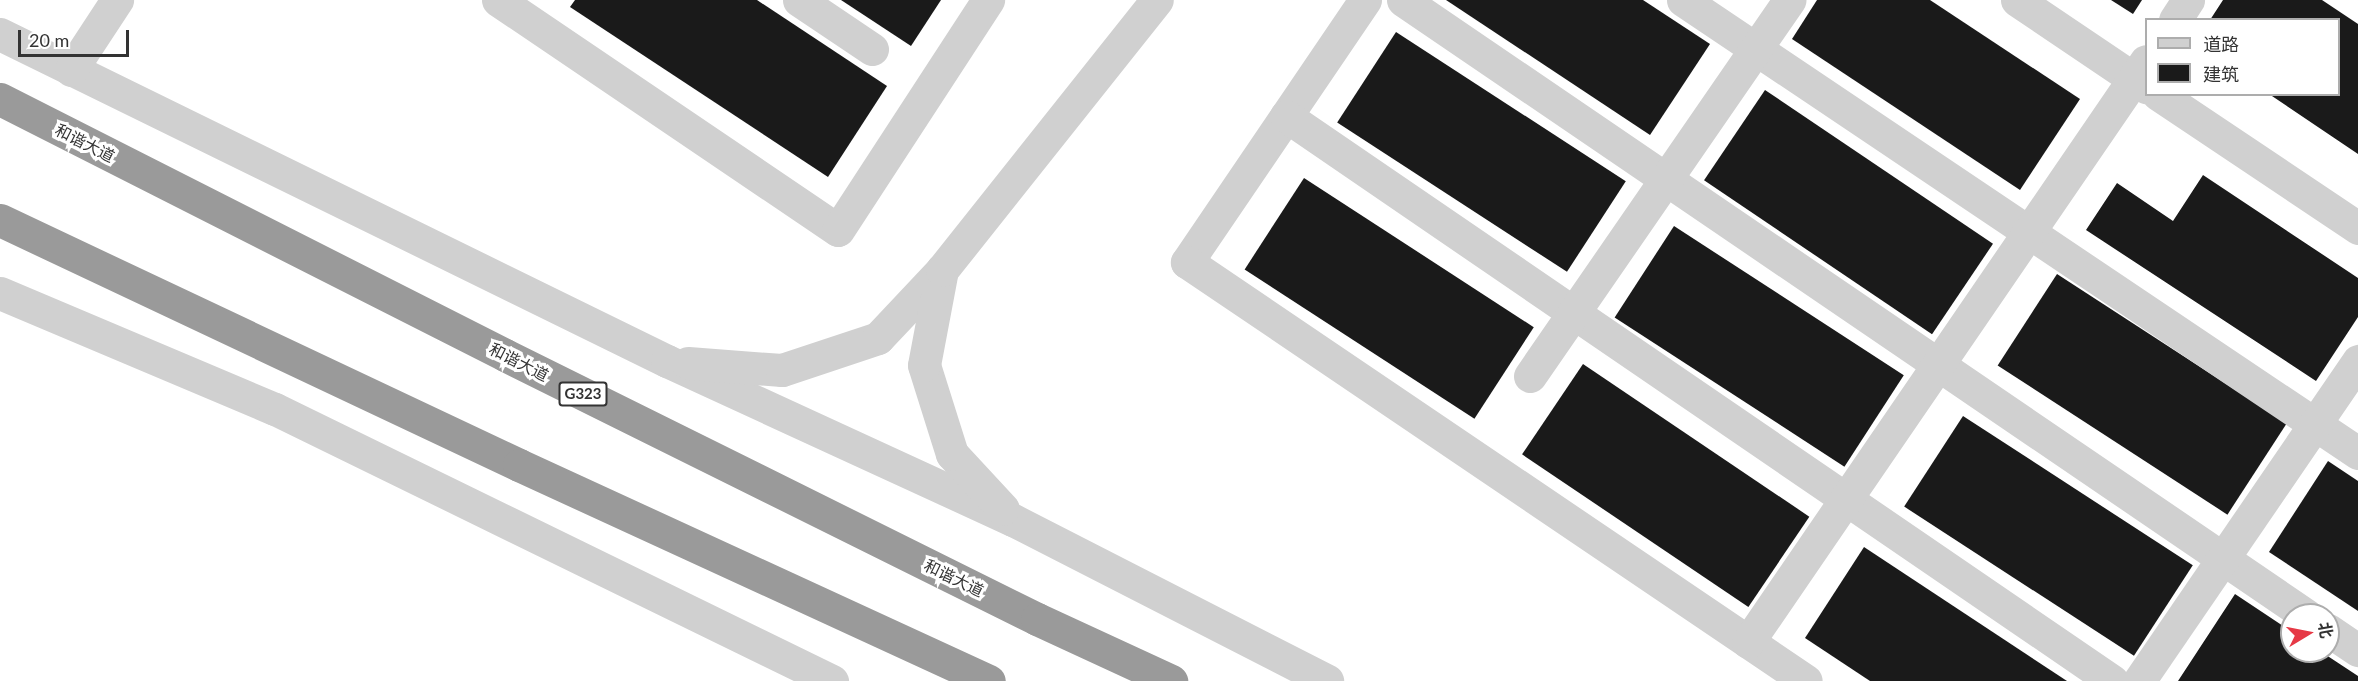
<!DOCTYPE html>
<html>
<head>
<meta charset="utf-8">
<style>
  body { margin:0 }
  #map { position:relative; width:2358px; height:681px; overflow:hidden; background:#fff; font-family:Lato,"Noto Sans SC",sans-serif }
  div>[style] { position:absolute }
  .building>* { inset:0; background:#1a1a1a; transform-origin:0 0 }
  .minor>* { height:33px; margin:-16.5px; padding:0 16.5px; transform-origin:16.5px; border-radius:16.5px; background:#d0d0d0 }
  .highway>* { height:33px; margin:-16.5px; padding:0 16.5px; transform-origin:16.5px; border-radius:16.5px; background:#9a9a9a }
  span { translate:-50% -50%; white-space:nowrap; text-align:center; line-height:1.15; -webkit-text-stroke:6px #fff; paint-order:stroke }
  .shield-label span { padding:2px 4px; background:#fff; border:2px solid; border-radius:4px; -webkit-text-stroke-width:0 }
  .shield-label { font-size:15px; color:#333; font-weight:700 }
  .street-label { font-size:16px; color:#333 }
  .legend { position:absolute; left:2145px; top:18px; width:195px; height:78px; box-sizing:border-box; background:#fff; border:2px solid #adadad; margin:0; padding:8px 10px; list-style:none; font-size:18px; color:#333 }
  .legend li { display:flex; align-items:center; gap:12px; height:30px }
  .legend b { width:30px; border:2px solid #adadad }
  .north { position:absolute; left:2280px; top:603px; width:60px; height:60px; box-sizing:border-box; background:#fff; border:2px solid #adadad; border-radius:50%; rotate:80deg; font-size:16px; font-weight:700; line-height:24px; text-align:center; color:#333 }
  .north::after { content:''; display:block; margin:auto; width:21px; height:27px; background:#e63946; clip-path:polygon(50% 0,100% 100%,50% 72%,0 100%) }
  .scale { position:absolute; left:18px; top:30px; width:111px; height:27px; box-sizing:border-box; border:3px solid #333; border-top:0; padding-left:8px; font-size:18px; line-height:21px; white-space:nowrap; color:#333; -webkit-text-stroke:4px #fff; paint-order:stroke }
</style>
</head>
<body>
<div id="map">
  <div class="building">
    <i style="clip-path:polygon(575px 0,757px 0,887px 86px,828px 177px,570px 7px)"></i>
    <i style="clip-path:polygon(841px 0,941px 0,911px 46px)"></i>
    <i style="clip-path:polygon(1446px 0,1643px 0,1710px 44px,1650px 135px)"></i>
    <i style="clip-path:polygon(1817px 0,1930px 0,2080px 99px,2020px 190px,1792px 39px)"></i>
    <i style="clip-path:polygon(2111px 0,2142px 0,2133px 14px)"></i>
    <i style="clip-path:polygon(2223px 0,2322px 0,2358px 24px,2358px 154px,2269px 94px,2338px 94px,2338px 20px,2210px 20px)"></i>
    <i style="left:1396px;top:32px;width:274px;height:108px;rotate:33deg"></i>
    <i style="left:1765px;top:90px;width:275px;height:109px;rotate:34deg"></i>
    <i style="clip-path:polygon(2203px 175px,2358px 278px,2358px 317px,2316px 381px,2086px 230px,2117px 183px,2173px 221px)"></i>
    <i style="left:1304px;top:178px;width:274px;height:109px;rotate:33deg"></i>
    <i style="left:1674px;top:226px;width:274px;height:109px;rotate:33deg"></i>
    <i style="left:2057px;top:274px;width:274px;height:109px;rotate:33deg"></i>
    <i style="left:1583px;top:364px;width:273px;height:109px;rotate:34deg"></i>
    <i style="left:1963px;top:416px;width:274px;height:108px;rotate:33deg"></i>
    <i style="clip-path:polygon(2328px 461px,2358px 481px,2358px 611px,2269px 552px)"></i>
    <i style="clip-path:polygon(1864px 547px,2067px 681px,1870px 681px,1805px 638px)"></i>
    <i style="clip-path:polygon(2235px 594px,2292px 632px,2292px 651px,2320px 651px,2358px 676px,2358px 681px,2178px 681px)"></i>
  </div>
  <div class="minor">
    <i style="left:498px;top:0;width:410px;rotate:34.1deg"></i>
    <i style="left:838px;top:230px;width:275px;rotate:-56.9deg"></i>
    <i style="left:799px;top:0;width:88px;rotate:33.9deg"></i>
    <i style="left:1365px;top:0;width:317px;rotate:124.2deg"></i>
    <i style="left:1187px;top:262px;width:747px;rotate:34.09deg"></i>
    <i style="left:1403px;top:0;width:1093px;rotate:34.26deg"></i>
    <i style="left:1683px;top:0;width:813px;rotate:33.87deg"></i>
    <i style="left:2017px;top:0;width:156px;rotate:34deg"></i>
    <i style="left:2175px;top:20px;width:24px;rotate:-57deg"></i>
    <i style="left:0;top:34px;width:743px;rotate:26.12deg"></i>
    <i style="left:667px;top:361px;width:381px;rotate:24.7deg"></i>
    <i style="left:1013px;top:520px;width:353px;rotate:27.1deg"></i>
    <i style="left:71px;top:70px;width:84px;rotate:-56.7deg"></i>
    <i style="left:2158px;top:94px;width:241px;rotate:33.8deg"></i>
    <i style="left:1286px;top:116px;width:1001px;rotate:34.37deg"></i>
    <i style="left:0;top:293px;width:298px;rotate:22.9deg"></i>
    <i style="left:275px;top:409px;width:620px;rotate:26.03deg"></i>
    <i style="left:688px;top:363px;width:94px;rotate:4.3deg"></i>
    <i style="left:782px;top:370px;width:101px;rotate:-18.4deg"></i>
    <i style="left:878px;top:338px;width:93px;rotate:-46.7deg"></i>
    <i style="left:1530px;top:376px;width:457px;rotate:-55.4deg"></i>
    <i style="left:1003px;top:509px;width:75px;rotate:-132.8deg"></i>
    <i style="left:952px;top:454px;width:93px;rotate:-107.5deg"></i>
    <i style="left:924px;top:365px;width:97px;rotate:-79.3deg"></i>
    <i style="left:942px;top:270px;width:345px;rotate:-51.5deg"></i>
    <i style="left:2328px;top:630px;width:36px;rotate:34deg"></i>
    <i style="left:1748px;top:642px;width:704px;rotate:-55.59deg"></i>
    <i style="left:2139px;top:681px;width:388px;rotate:-55.6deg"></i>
  </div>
  <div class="highway">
    <i style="left:0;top:99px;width:566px;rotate:26.88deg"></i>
    <i style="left:505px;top:355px;width:594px;rotate:26.39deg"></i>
    <i style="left:1037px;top:619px;width:148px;rotate:24.8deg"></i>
    <i style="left:0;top:220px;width:574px;rotate:25.27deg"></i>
    <i style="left:519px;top:465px;width:517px;rotate:24.68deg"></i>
  </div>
  <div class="shield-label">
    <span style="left:583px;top:394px">G323</span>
  </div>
  <div class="street-label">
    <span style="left:85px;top:143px;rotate:27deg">和谐大道</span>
    <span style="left:519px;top:362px;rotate:27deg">和谐大道</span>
    <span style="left:954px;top:578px;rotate:26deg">和谐大道</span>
  </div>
  <ul class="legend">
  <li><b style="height:8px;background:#d0d0d0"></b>道路</li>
  <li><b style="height:16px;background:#1a1a1a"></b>建筑</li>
  </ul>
  <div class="north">北</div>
  <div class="scale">20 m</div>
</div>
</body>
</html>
